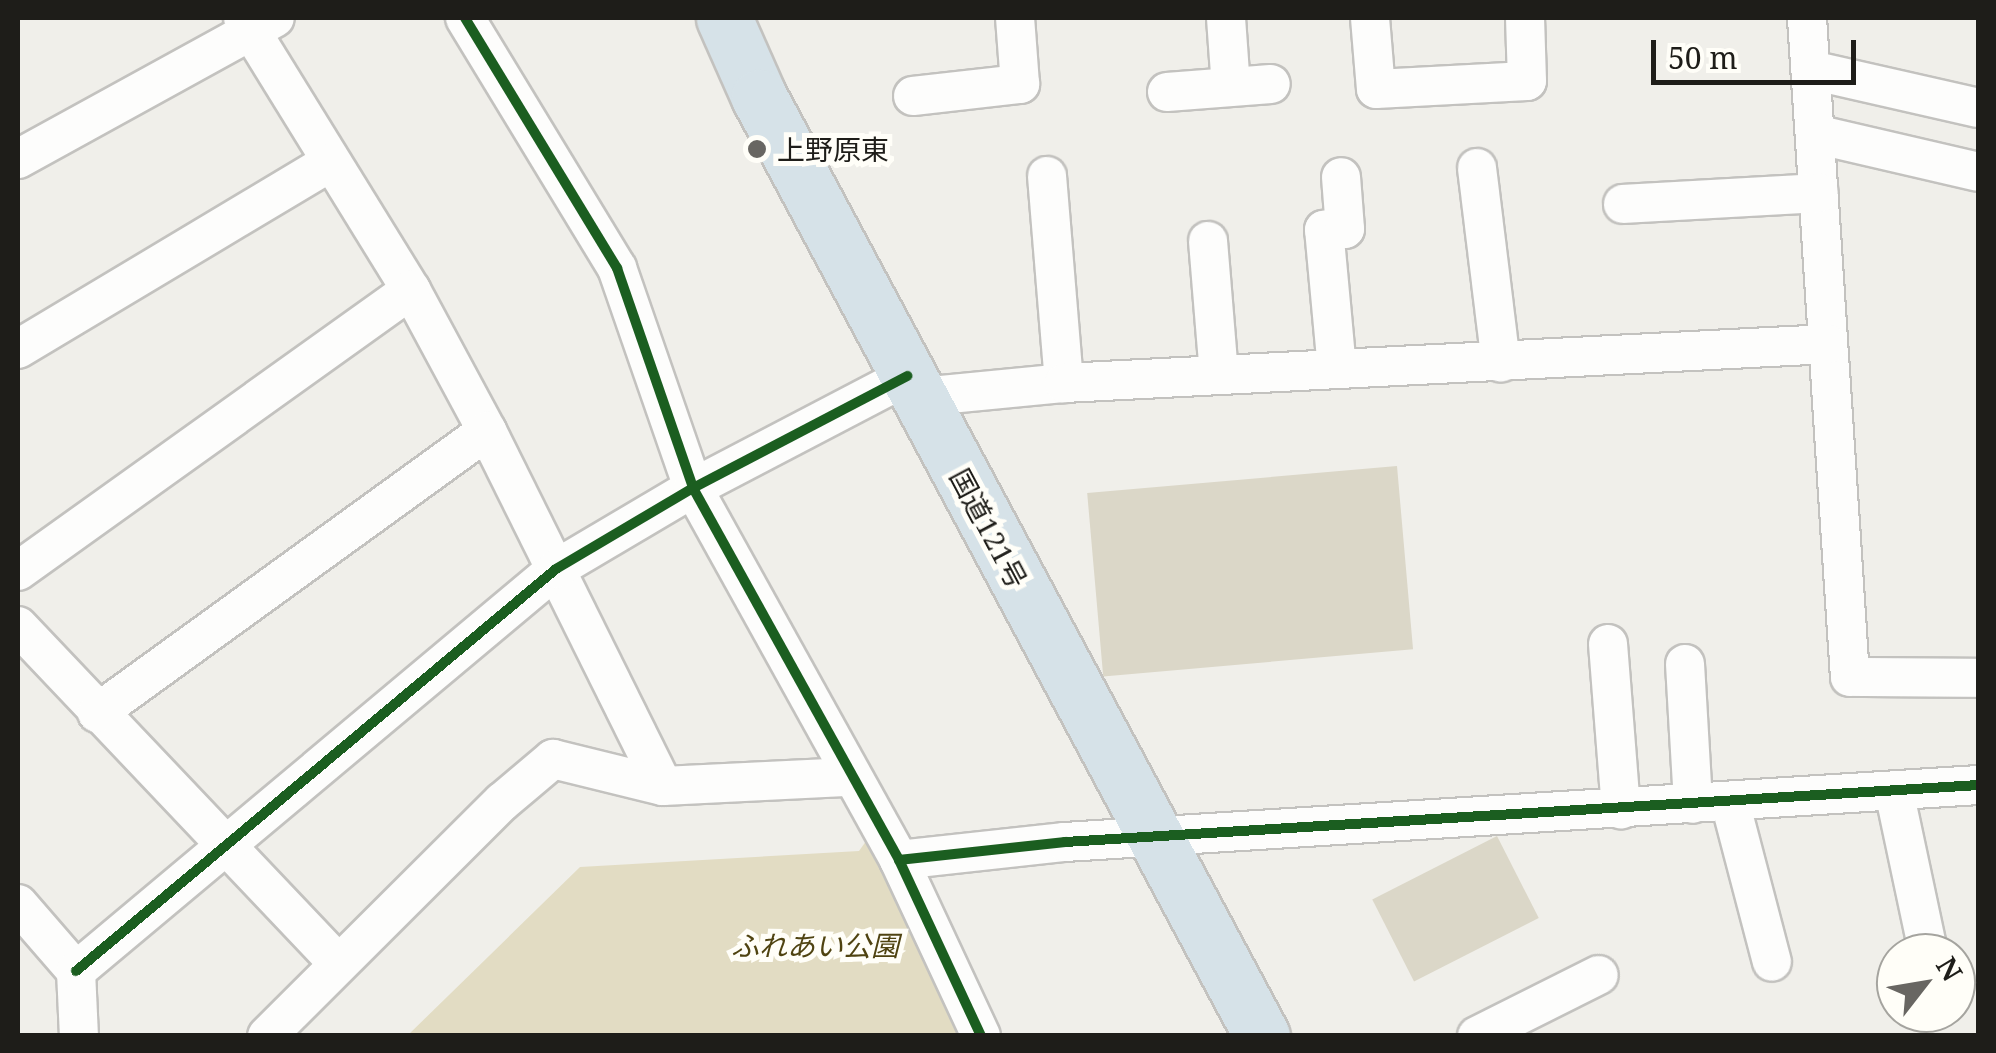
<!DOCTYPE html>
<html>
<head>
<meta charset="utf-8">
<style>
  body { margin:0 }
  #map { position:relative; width:1996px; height:1053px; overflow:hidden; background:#f0efea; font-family:"Noto Serif","Noto Sans JP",serif }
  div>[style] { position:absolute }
  .green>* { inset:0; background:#e2dcc3 }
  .building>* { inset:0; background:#dbd7c8; transform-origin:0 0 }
  .roads { filter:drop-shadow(2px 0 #c3c2bf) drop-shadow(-2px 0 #c3c2bf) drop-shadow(0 2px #c3c2bf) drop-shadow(0 -2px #c3c2bf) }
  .minor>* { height:38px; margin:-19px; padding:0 19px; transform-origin:19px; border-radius:19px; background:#fdfdfc }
  .highway>* { height:55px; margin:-27.5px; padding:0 27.5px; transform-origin:27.5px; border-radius:27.5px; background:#d6e2e8 }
  .cycleway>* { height:10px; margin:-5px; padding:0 5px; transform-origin:5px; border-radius:5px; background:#1b5e20 }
  .dots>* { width:28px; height:28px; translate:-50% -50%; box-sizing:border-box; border:5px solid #fffef8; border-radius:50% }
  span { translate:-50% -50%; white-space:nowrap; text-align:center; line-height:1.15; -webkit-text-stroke:10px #fffef8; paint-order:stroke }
  .poi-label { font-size:28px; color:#1e1d19 }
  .left { translate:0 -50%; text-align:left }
  .street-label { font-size:28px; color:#1e1d19 }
  .park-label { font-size:28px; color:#4f4311; font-style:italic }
  .frame { position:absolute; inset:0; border:20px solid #1e1d19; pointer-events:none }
  .north { position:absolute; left:1876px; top:933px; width:100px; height:100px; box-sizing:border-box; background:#fffef8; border:2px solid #a5a49f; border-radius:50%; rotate:59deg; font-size:28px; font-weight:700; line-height:40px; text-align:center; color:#1e1d19 }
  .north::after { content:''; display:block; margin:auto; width:35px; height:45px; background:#686662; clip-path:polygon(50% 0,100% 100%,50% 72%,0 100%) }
  .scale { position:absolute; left:1651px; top:40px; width:205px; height:45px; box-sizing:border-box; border:5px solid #1e1d19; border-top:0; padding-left:12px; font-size:30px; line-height:35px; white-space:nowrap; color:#1e1d19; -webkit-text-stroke:8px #fffef8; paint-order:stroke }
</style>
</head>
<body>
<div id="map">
  <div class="green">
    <i style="clip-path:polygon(869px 837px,963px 1036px,407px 1036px,580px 867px,859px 851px)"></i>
  </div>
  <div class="building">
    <i style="left:1397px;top:466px;width:184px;height:311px;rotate:85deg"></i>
    <i style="left:1497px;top:836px;width:92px;height:140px;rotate:63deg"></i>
  </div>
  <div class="roads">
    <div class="minor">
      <i style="left:243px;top:18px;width:320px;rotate:58.3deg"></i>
      <i style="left:411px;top:290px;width:160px;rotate:61.7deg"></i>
      <i style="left:487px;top:431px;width:396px;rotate:63.6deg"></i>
      <i style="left:465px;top:18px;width:293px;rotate:58.7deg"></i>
      <i style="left:617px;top:268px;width:233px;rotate:70.9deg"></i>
      <i style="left:693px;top:488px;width:425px;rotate:61deg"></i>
      <i style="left:899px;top:860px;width:194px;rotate:65deg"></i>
      <i style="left:1226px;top:18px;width:69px;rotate:85.9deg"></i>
      <i style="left:1370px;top:18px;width:71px;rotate:85.2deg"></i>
      <i style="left:1376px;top:89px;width:151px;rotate:-3deg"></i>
      <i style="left:1527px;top:81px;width:63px;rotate:-91.8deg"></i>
      <i style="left:1807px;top:18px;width:660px;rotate:86.27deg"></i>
      <i style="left:1850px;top:677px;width:128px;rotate:0.4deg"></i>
      <i style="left:1811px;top:70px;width:171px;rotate:12.8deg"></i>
      <i style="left:1167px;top:92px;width:104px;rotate:-4.4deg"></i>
      <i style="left:913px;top:96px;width:108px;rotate:-6.4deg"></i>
      <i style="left:1020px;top:84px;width:66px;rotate:-94.3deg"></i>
      <i style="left:1815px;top:134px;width:167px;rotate:13.1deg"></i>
      <i style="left:18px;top:159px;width:293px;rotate:-28.8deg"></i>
      <i style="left:1477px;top:168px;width:196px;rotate:83deg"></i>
      <i style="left:1047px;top:176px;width:208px;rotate:85.3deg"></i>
      <i style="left:1623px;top:204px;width:196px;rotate:-3.2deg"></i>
      <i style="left:1208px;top:241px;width:133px;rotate:85.3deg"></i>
      <i style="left:18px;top:349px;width:362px;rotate:-30.9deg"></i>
      <i style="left:1337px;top:369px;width:140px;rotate:-95.3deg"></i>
      <i style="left:1324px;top:230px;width:21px;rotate:-3deg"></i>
      <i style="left:1345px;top:229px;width:52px;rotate:-94.4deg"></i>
      <i style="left:919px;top:397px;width:146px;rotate:-5.5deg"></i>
      <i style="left:1064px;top:383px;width:765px;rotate:-2.92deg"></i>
      <i style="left:18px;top:571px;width:483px;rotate:-35.6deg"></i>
      <i style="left:18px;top:626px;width:465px;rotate:46.5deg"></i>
      <i style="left:1608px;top:644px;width:166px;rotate:85.5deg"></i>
      <i style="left:1685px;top:664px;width:140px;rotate:86.7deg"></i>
      <i style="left:97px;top:713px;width:481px;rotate:-35.9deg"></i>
      <i style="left:1894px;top:791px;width:158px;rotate:78deg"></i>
      <i style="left:1730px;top:802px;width:165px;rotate:75.3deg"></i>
      <i style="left:899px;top:860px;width:167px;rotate:-6.2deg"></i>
      <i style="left:1065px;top:842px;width:915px;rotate:-3.57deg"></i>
      <i style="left:18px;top:904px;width:89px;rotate:49.1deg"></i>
      <i style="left:76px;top:971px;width:65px;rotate:87.4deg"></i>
      <i style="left:76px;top:971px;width:626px;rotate:-39.95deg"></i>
      <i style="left:556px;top:569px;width:159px;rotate:-30.6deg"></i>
      <i style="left:693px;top:488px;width:242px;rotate:-27.6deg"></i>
      <i style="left:267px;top:1036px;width:332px;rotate:-44.9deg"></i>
      <i style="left:502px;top:802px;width:67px;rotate:-40.1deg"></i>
      <i style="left:553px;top:759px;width:113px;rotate:13.8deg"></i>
      <i style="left:663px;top:786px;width:187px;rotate:-2.8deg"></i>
      <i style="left:1477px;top:1036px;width:136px;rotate:-26.6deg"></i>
    </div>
    <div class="highway">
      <i style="left:724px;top:18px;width:86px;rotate:66.1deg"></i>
      <i style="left:759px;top:97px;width:1065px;rotate:61.82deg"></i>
    </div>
  </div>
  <div class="cycleway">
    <i style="left:465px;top:18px;width:293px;rotate:58.7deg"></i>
    <i style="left:617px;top:268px;width:233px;rotate:70.9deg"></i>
    <i style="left:693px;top:488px;width:425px;rotate:61deg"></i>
    <i style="left:899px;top:860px;width:194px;rotate:65deg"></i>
    <i style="left:899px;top:860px;width:167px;rotate:-6.2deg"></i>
    <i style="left:1065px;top:842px;width:915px;rotate:-3.57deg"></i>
    <i style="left:76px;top:971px;width:626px;rotate:-39.95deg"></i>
    <i style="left:556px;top:569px;width:159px;rotate:-30.6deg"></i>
    <i style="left:693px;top:488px;width:242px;rotate:-27.6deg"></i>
  </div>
  <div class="dots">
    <i style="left:757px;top:149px;background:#686662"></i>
  </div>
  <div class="poi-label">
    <span class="left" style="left:777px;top:149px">上野原東</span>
  </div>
  <div class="street-label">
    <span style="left:989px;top:528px;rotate:62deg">国道121号</span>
  </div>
  <div class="park-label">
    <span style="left:815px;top:945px">ふれあい公園</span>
  </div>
  <div class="frame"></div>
  <div class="north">N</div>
  <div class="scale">50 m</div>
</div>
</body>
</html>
